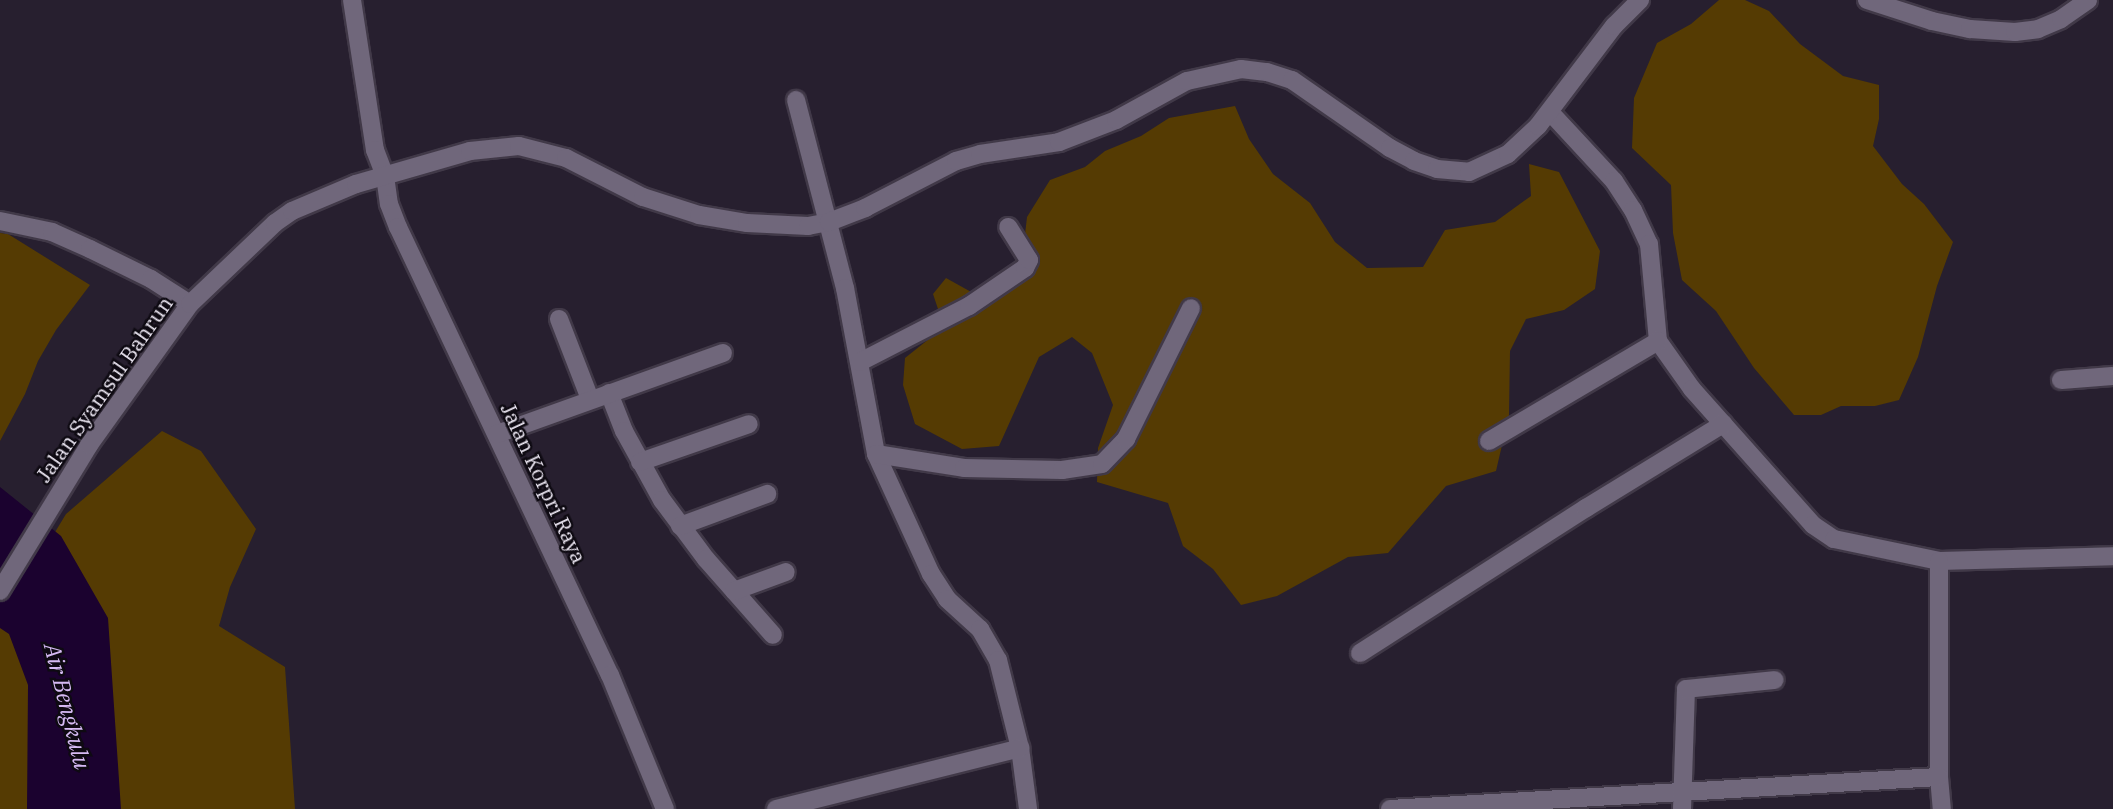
<!DOCTYPE html>
<html>
<head>
<meta charset="utf-8">
<style>
  body { margin:0 }
  #map { position:relative; width:2113px; height:809px; overflow:hidden; background:#271f2f; font-family:"IBM Plex Serif",serif }
  div>[style] { position:absolute }
  .green>* { inset:0; background:#553b03 }
  .water>* { inset:0; background:#1b022f }
  .roads { filter:drop-shadow(2px 0 #413948) drop-shadow(-2px 0 #413948) drop-shadow(0 2px #413948) drop-shadow(0 -2px #413948) }
  .minor>* { height:18px; margin:-9px; padding:0 9px; transform-origin:9px; border-radius:9px; background:#70677b }
  span { translate:-50% -50%; white-space:nowrap; text-align:center; line-height:1.15; -webkit-text-stroke:5px #0e0a12; paint-order:stroke }
  .street-label { font-size:21px; color:#ede8f4 }
  .water-label { font-size:23px; color:#d5baf3; font-style:italic }
</style>
</head>
<body>
<div id="map">
  <div class="green">
    <i style="clip-path:polygon(1719px 0,1745px 0,1769px 11px,1800px 44px,1843px 76px,1879px 85px,1879px 119px,1873px 146px,1902px 184px,1924px 204px,1953px 242px,1937px 286px,1918px 357px,1899px 400px,1875px 406px,1841px 406px,1821px 415px,1794px 415px,1754px 368px,1716px 311px,1682px 280px,1673px 233px,1671px 185px,1632px 148px,1634px 98px,1657px 43px,1691px 24px)"></i>
    <i style="clip-path:polygon(1235px 106px,1249px 139px,1273px 174px,1310px 203px,1335px 242px,1367px 268px,1423px 267px,1445px 230px,1495px 222px,1531px 196px,1529px 164px,1559px 172px,1600px 251px,1595px 289px,1564px 310px,1526px 319px,1510px 351px,1509px 415px,1496px 471px,1446px 486px,1388px 553px,1348px 557px,1277px 596px,1241px 605px,1213px 569px,1183px 546px,1168px 503px,1097px 482px,1098px 448px,1113px 405px,1092px 353px,1072px 337px,1039px 357px,999px 446px,962px 449px,915px 424px,903px 385px,905px 358px,944px 327px,933px 294px,946px 278px,982px 298px,1023px 252px,1027px 217px,1050px 180px,1085px 167px,1105px 151px,1141px 136px,1169px 118px)"></i>
    <i style="clip-path:polygon(0 233px,8px 234px,90px 285px,56px 330px,38px 361px,25px 394px,0 441px)"></i>
    <i style="clip-path:polygon(162px 431px,201px 451px,256px 529px,230px 587px,219px 626px,285px 667px,295px 809px,0 809px,0 623px,66px 514px)"></i>
  </div>
  <div class="water">
    <i style="clip-path:polygon(0 487px,61px 536px,108px 618px,121px 809px,27px 809px,28px 685px,9px 634px,0 628px)"></i>
  </div>
  <div class="roads">
    <div class="minor">
      <i style="left:352px;top:0;width:152px;rotate:81.3deg"></i>
      <i style="left:375px;top:150px;width:28px;rotate:69deg"></i>
      <i style="left:385px;top:176px;width:28px;rotate:82deg"></i>
      <i style="left:389px;top:204px;width:25px;rotate:69deg"></i>
      <i style="left:398px;top:227px;width:496px;rotate:64.7deg"></i>
      <i style="left:610px;top:675px;width:145px;rotate:67.7deg"></i>
      <i style="left:1867px;top:0;width:68px;rotate:17.9deg"></i>
      <i style="left:1932px;top:21px;width:39px;rotate:12deg"></i>
      <i style="left:1970px;top:29px;width:45px;rotate:3.8deg"></i>
      <i style="left:2015px;top:32px;width:23px;rotate:-7deg"></i>
      <i style="left:2038px;top:29px;width:25px;rotate:-23deg"></i>
      <i style="left:2061px;top:19px;width:33px;rotate:-35deg"></i>
      <i style="left:796px;top:100px;width:194px;rotate:75.4deg"></i>
      <i style="left:845px;top:288px;width:169px;rotate:79.4deg"></i>
      <i style="left:876px;top:454px;width:132px;rotate:65.4deg"></i>
      <i style="left:931px;top:574px;width:30px;rotate:57deg"></i>
      <i style="left:947px;top:599px;width:45px;rotate:42.3deg"></i>
      <i style="left:980px;top:629px;width:36px;rotate:60deg"></i>
      <i style="left:998px;top:660px;width:91px;rotate:76deg"></i>
      <i style="left:1020px;top:748px;width:62px;rotate:82.5deg"></i>
      <i style="left:1550px;top:112px;width:94px;rotate:47.2deg"></i>
      <i style="left:1614px;top:181px;width:35px;rotate:57deg"></i>
      <i style="left:1633px;top:210px;width:38px;rotate:65deg"></i>
      <i style="left:1649px;top:244px;width:97px;rotate:84.7deg"></i>
      <i style="left:1658px;top:341px;width:59px;rotate:54.7deg"></i>
      <i style="left:1692px;top:389px;width:182px;rotate:48.3deg"></i>
      <i style="left:1813px;top:525px;width:25px;rotate:34deg"></i>
      <i style="left:1834px;top:539px;width:107px;rotate:11.8deg"></i>
      <i style="left:1939px;top:561px;width:174px;rotate:-1.6deg"></i>
      <i style="left:0;top:221px;width:53px;rotate:11.9deg"></i>
      <i style="left:52px;top:232px;width:42px;rotate:24.1deg"></i>
      <i style="left:90px;top:249px;width:68px;rotate:26.2deg"></i>
      <i style="left:151px;top:279px;width:46px;rotate:32.7deg"></i>
      <i style="left:559px;top:319px;width:86px;rotate:68.8deg"></i>
      <i style="left:860px;top:362px;width:123px;rotate:-27.2deg"></i>
      <i style="left:969px;top:306px;width:68px;rotate:-34.2deg"></i>
      <i style="left:1025px;top:268px;width:9px;rotate:-63deg"></i>
      <i style="left:1029px;top:260px;width:39px;rotate:-122deg"></i>
      <i style="left:2061px;top:380px;width:52px;rotate:-4.4deg"></i>
      <i style="left:609px;top:393px;width:41px;rotate:68.5deg"></i>
      <i style="left:624px;top:431px;width:79px;rotate:61.2deg"></i>
      <i style="left:662px;top:500px;width:74px;rotate:53.3deg"></i>
      <i style="left:706px;top:559px;width:101px;rotate:48.6deg"></i>
      <i style="left:497px;top:434px;width:240px;rotate:-19.7deg"></i>
      <i style="left:1489px;top:441px;width:196px;rotate:-30.6deg"></i>
      <i style="left:876px;top:454px;width:89px;rotate:9deg"></i>
      <i style="left:964px;top:468px;width:98px;rotate:1.2deg"></i>
      <i style="left:1062px;top:470px;width:40px;rotate:-8.5deg"></i>
      <i style="left:1102px;top:464px;width:35px;rotate:-46deg"></i>
      <i style="left:1126px;top:439px;width:146px;rotate:-63.6deg"></i>
      <i style="left:640px;top:462px;width:115px;rotate:-19.2deg"></i>
      <i style="left:680px;top:526px;width:93px;rotate:-20.2deg"></i>
      <i style="left:1939px;top:561px;width:216px;rotate:90deg"></i>
      <i style="left:1939px;top:777px;width:32px;rotate:85deg"></i>
      <i style="left:0;top:591px;width:171px;rotate:-58.6deg"></i>
      <i style="left:89px;top:445px;width:173px;rotate:-54.4deg"></i>
      <i style="left:190px;top:304px;width:117px;rotate:-43.6deg"></i>
      <i style="left:275px;top:223px;width:21px;rotate:-35deg"></i>
      <i style="left:292px;top:211px;width:69px;rotate:-22.9deg"></i>
      <i style="left:356px;top:184px;width:119px;rotate:-16.1deg"></i>
      <i style="left:470px;top:151px;width:49px;rotate:-5.8deg"></i>
      <i style="left:519px;top:146px;width:49px;rotate:14.3deg"></i>
      <i style="left:566px;top:158px;width:86px;rotate:26.9deg"></i>
      <i style="left:643px;top:197px;width:59px;rotate:17.8deg"></i>
      <i style="left:699px;top:215px;width:49px;rotate:9.5deg"></i>
      <i style="left:747px;top:223px;width:61px;rotate:2.8deg"></i>
      <i style="left:808px;top:226px;width:21px;rotate:-11deg"></i>
      <i style="left:829px;top:222px;width:39px;rotate:-21deg"></i>
      <i style="left:865px;top:208px;width:102px;rotate:-27.3deg"></i>
      <i style="left:956px;top:161px;width:25px;rotate:-16deg"></i>
      <i style="left:980px;top:154px;width:80px;rotate:-8.6deg"></i>
      <i style="left:1059px;top:142px;width:61px;rotate:-21.1deg"></i>
      <i style="left:1116px;top:120px;width:81px;rotate:-28.8deg"></i>
      <i style="left:1187px;top:81px;width:55px;rotate:-12.5deg"></i>
      <i style="left:1241px;top:69px;width:26px;rotate:7deg"></i>
      <i style="left:1267px;top:72px;width:26px;rotate:18deg"></i>
      <i style="left:1292px;top:80px;width:119px;rotate:34.8deg"></i>
      <i style="left:1390px;top:148px;width:27px;rotate:28deg"></i>
      <i style="left:1414px;top:161px;width:24px;rotate:19deg"></i>
      <i style="left:1437px;top:169px;width:32px;rotate:5deg"></i>
      <i style="left:1469px;top:172px;width:43px;rotate:-24.8deg"></i>
      <i style="left:1508px;top:154px;width:41px;rotate:-43deg"></i>
      <i style="left:1538px;top:126px;width:126px;rotate:-52.8deg"></i>
      <i style="left:1614px;top:26px;width:37px;rotate:-45deg"></i>
      <i style="left:734px;top:591px;width:55px;rotate:-20.1deg"></i>
      <i style="left:1360px;top:653px;width:269px;rotate:-32.7deg"></i>
      <i style="left:1586px;top:508px;width:161px;rotate:-31.5deg"></i>
      <i style="left:776px;top:809px;width:252px;rotate:-14deg"></i>
      <i style="left:1390px;top:809px;width:550px;rotate:-3.34deg"></i>
      <i style="left:1682px;top:809px;width:120px;rotate:-88.1deg"></i>
      <i style="left:1686px;top:689px;width:89px;rotate:-5.8deg"></i>
    </div>
  </div>
  <div class="street-label">
    <span style="left:104px;top:389px;rotate:-55deg">Jalan Syamsul Bahrun</span>
    <span style="left:544px;top:483px;rotate:65deg">Jalan Korpri Raya</span>
  </div>
  <div class="water-label">
    <span style="left:68px;top:706px;rotate:76deg">Air Bengkulu</span>
  </div>
</div>
</body>
</html>
